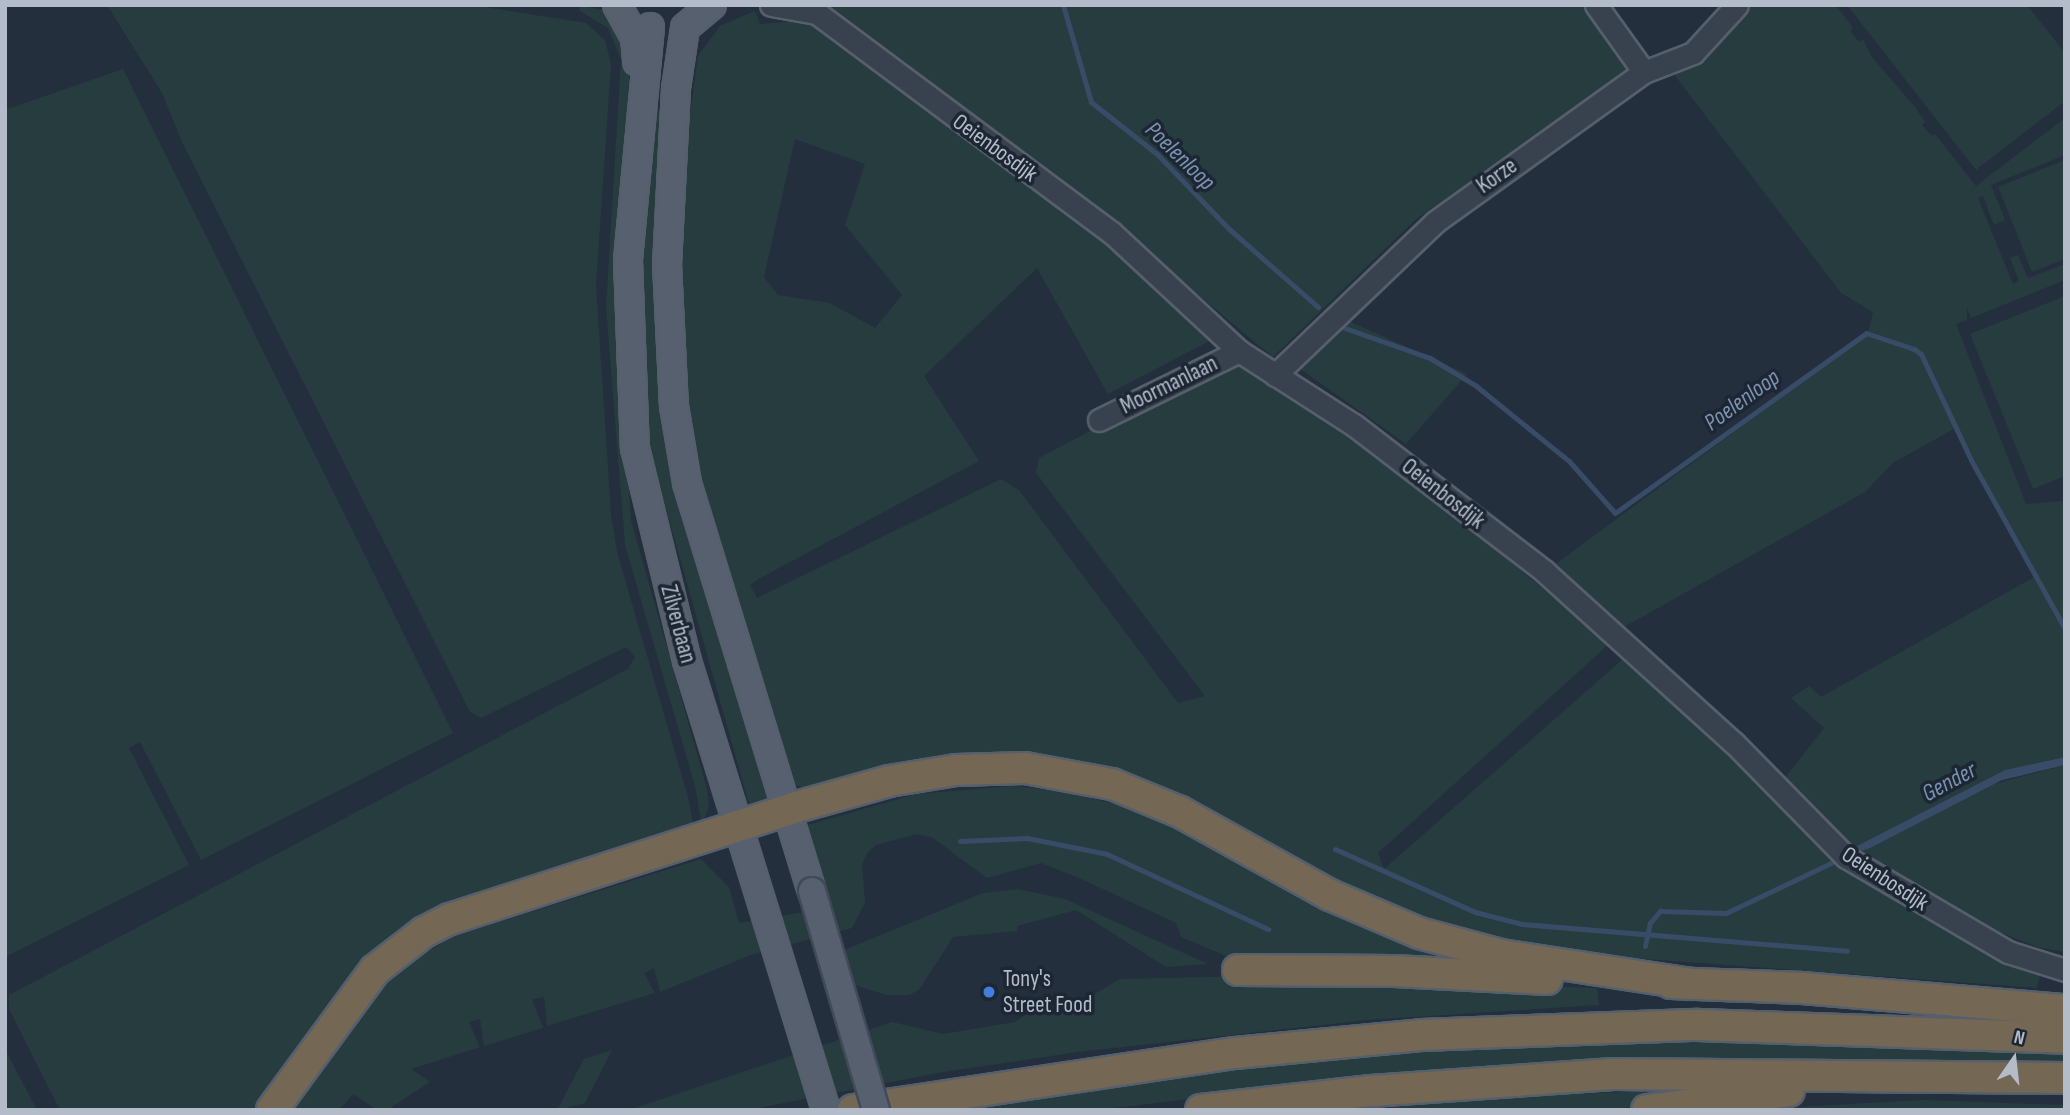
<!DOCTYPE html>
<html>
<head>
<meta charset="utf-8">
<style>
  body { margin:0 }
  #map { position:relative; width:2070px; height:1115px; overflow:hidden; background:#242f3e; font-family:"Sofia Sans Condensed",sans-serif }
  div>[style] { position:absolute }
  .green>* { inset:0; background:#263c3f }
  .water>* { inset:0; background:#394c67 }
  .stream>* { height:5px; margin:-2.5px; padding:0 2.5px; transform-origin:2.5px; border-radius:2.5px; background:#394c67 }
  .roads { filter:drop-shadow(2px 0 #565f6c) drop-shadow(-2px 0 #565f6c) drop-shadow(0 2px #565f6c) drop-shadow(0 -2px #565f6c) }
  .minor>* { height:21px; margin:-10.5px; padding:0 10.5px; transform-origin:10.5px; border-radius:10.5px; background:#38414e }
  .major>* { height:26px; margin:-13px; padding:0 13px; transform-origin:13px; border-radius:13px; background:#56606e }
  .highway>* { height:30px; margin:-15px; padding:0 15px; transform-origin:15px; border-radius:15px; background:#746855 }
  .bridges { filter:drop-shadow(2px 0 #414a57) drop-shadow(-2px 0 #414a57) drop-shadow(0 2px #414a57) drop-shadow(0 -2px #414a57) }
  .major-bridge>* { height:26px; margin:-13px; padding:0 13px; transform-origin:13px; border-radius:13px; background:#56606e }
  .dots>* { width:19px; height:19px; translate:-50% -50%; box-sizing:border-box; border:4px solid #1d2633; border-radius:50% }
  span { translate:-50% -50%; white-space:nowrap; text-align:center; line-height:1.15; -webkit-text-stroke:7px #1d2633; paint-order:stroke }
  .street-label { font-size:23px; color:#b4bcc9 }
  .poi-label { font-size:23px; color:#b4bcc9 }
  .left { translate:0 -50%; text-align:left }
  .water-label { font-size:24px; color:#7c92b1; font-style:italic }
  .frame { position:absolute; inset:0; border:7px solid #b4bcc9; pointer-events:none }
  .north { position:absolute; left:1979px; top:1024px; width:70px; height:70px; -webkit-text-stroke:5px #1d2633; paint-order:stroke; rotate:14deg; font-size:19px; font-weight:700; line-height:28px; text-align:center; color:#b4bcc9 }
  .north::after { content:''; display:block; margin:auto; width:24px; height:32px; background:#b4bcc9; clip-path:polygon(50% 0,100% 100%,50% 72%,0 100%) }
</style>
</head>
<body>
<div id="map">
  <div class="green">
    <i style="clip-path:polygon(107px 5px,472px 5px,586px 23px,605px 40px,611px 64px,596px 285px,611px 514px,617px 552px,688px 797px,695px 834px,627px 848px,474px 894px,401px 930px,355px 973px,263px 1110px,60px 1110px,9px 1009px,9px 995px,628px 669px,635px 657px,626px 647px,481px 718px,470px 712px,182px 142px,162px 93px)"></i>
    <i style="clip-path:polygon(579px 5px,602px 10px,618px 24px,630px 63px,617px 308px,631px 520px,707px 789px,709px 806px,702px 825px,695px 786px,625px 545px,606px 307px,621px 59px,608px 28px,580px 11px)"></i>
    <i style="clip-path:polygon(820px 5px,1584px 5px,1629px 63px,1624px 72px,1582px 104px,1415px 220px,1273px 357px,1124px 233px)"></i>
    <i style="clip-path:polygon(1743px 5px,1836px 5px,1853px 28px,1850px 31px,1859px 42px,1863px 39px,1871px 56px,1915px 107px,1925px 122px,1922px 125px,1932px 136px,1935px 134px,1976px 186px,2065px 118px,2065px 155px,1991px 185px,2005px 220px,1994px 225px,1983px 196px,1978px 198px,2013px 284px,2019px 281px,2010px 258px,2018px 255px,2028px 278px,2065px 264px,2065px 280px,1971px 318px,1967px 308px,1967px 320px,1956px 324px,2026px 504px,2065px 501px,2065px 757px,2005px 770px,1853px 848px,1784px 779px,1824px 728px,1791px 698px,1809px 686px,1821px 697px,2036px 576px,1957px 427px,1893px 463px,1865px 492px,1624px 627px,1553px 566px,1868px 333px,1873px 312px,1841px 293px,1673px 73px,1674px 67px)"></i>
    <i style="clip-path:polygon(1847px 5px,2027px 5px,2065px 53px,2065px 101px,1976px 170px)"></i>
    <i style="clip-path:polygon(evenodd,755px 11px,760px 24px,809px 20px,1075px 211px,1215px 338px,1108px 394px,1037px 268px,924px 376px,979px 461px,760px 578px,750px 585px,757px 598px,1001px 479px,1019px 490px,1178px 703px,1205px 696px,1036px 473px,1039px 458px,1232px 356px,1415px 482px,1609px 644px,1378px 853px,1384px 869px,1623px 659px,1698px 716px,1822px 842px,2041px 971px,2037px 988px,1552px 952px,1449px 929px,1398px 911px,1119px 777px,809px 790px,793px 784px,724px 582px,691px 445px,677px 302px,681px 179px,698px 56px,720px 26px,755px 11px,795px 139px,865px 164px,845px 225px,902px 295px,875px 328px,830px 303px,778px 295px,764px 277px,795px 139px)"></i>
    <i style="clip-path:polygon(123px 69px,453px 733px,201px 860px,140px 742px,129px 748px,189px 865px,5px 957px,5px 110px)"></i>
    <i style="clip-path:polygon(650px 110px,668px 112px,693px 545px,768px 798px,749px 804px,645px 434px,636px 342px)"></i>
    <i style="clip-path:polygon(2065px 160px,2065px 259px,2032px 272px,1998px 187px)"></i>
    <i style="clip-path:polygon(2065px 296px,2065px 476px,2033px 489px,1970px 334px)"></i>
    <i style="clip-path:polygon(1340px 317px,1467px 374px,1406px 444px,1296px 366px)"></i>
    <i style="clip-path:polygon(2065px 765px,2065px 952px,2037px 947px,1992px 929px,1858px 852px,1987px 786px)"></i>
    <i style="clip-path:polygon(1013px 786px,1066px 792px,1132px 808px,1523px 965px,1233px 959px,1181px 937px,1176px 923px,1079px 878px,1041px 863px,987px 878px,933px 838px,917px 834px,876px 845px,867px 853px,862px 864px,865px 903px,852px 928px,751px 955px,660px 992px,654px 968px,644px 973px,655px 993px,547px 1026px,544px 997px,532px 999px,543px 1028px,484px 1046px,480px 1019px,469px 1022px,480px 1047px,411px 1069px,430px 1082px,387px 1110px,377px 1110px,353px 1094px,339px 1110px,289px 1110px,359px 1002px,417px 957px,457px 935px,701px 859px,729px 887px,739px 923px,822px 909px,804px 826px,916px 794px)"></i>
    <i style="clip-path:polygon(1018px 889px,1065px 899px,1208px 964px,1166px 967px,1076px 910px,1017px 926px,1017px 931px,953px 937px,919px 990px,909px 995px,886px 995px,822px 974px,827px 957px,983px 893px)"></i>
    <i style="clip-path:polygon(1297px 975px,1597px 988px,1599px 1005px,1368px 1020px,1078px 1052px,943px 1072px,748px 1110px,629px 1110px,892px 1022px,943px 1034px,1015px 1022px,1034px 1009px,1083px 1001px,1120px 979px)"></i>
    <i style="clip-path:polygon(1652px 1037px,2065px 1049px,2065px 1064px,1652px 1061px,1374px 1077px,1097px 1110px,911px 1110px,1364px 1050px)"></i>
    <i style="clip-path:polygon(5px 1049px,37px 1110px,5px 1110px)"></i>
    <i style="clip-path:polygon(612px 1050px,585px 1103px,557px 1110px,584px 1059px)"></i>
    <i style="clip-path:polygon(1735px 1087px,1614px 1110px,1340px 1110px,1483px 1098px)"></i>
    <i style="clip-path:polygon(1923px 1100px,2065px 1105px,2065px 1110px,1744px 1110px)"></i>
  </div>
  <div class="water">
    <i style="clip-path:polygon(2065px 757px,2065px 765px,2002px 780px,1870px 848px,1858px 852px,1853px 848px,2005px 770px)"></i>
  </div>
  <div class="stream">
    <i style="left:1063px;top:5px;width:101px;rotate:73.9deg"></i>
    <i style="left:1091px;top:102px;width:84px;rotate:38.2deg"></i>
    <i style="left:1157px;top:154px;width:103px;rotate:46.2deg"></i>
    <i style="left:1228px;top:228px;width:120px;rotate:41.3deg"></i>
    <i style="left:1339px;top:326px;width:96px;rotate:19.4deg"></i>
    <i style="left:1430px;top:358px;width:52px;rotate:31deg"></i>
    <i style="left:1475px;top:385px;width:121px;rotate:39deg"></i>
    <i style="left:1569px;top:461px;width:69px;rotate:48.5deg"></i>
    <i style="left:1615px;top:513px;width:309px;rotate:-35.6deg"></i>
    <i style="left:1866px;top:333px;width:51px;rotate:18.4deg"></i>
    <i style="left:1914px;top:349px;width:9px;rotate:36deg"></i>
    <i style="left:1921px;top:354px;width:117px;rotate:64.7deg"></i>
    <i style="left:1971px;top:460px;width:193px;rotate:60.9deg"></i>
    <i style="left:960px;top:841px;width:67px;rotate:-2.6deg"></i>
    <i style="left:1027px;top:838px;width:82px;rotate:11.3deg"></i>
    <i style="left:1107px;top:854px;width:178px;rotate:25deg"></i>
    <i style="left:1335px;top:849px;width:154px;rotate:24.2deg"></i>
    <i style="left:1475px;top:912px;width:49px;rotate:14.3deg"></i>
    <i style="left:1522px;top:924px;width:326px;rotate:4.7deg"></i>
    <i style="left:1645px;top:946px;width:24px;rotate:-78deg"></i>
    <i style="left:1650px;top:923px;width:16px;rotate:-50deg"></i>
    <i style="left:1660px;top:911px;width:66px;rotate:1.7deg"></i>
    <i style="left:1726px;top:913px;width:119px;rotate:-25.5deg"></i>
  </div>
  <div class="roads">
    <div class="minor">
      <i style="left:771px;top:5px;width:47px;rotate:9.9deg"></i>
      <i style="left:806px;top:5px;width:382px;rotate:36.7deg"></i>
      <i style="left:1112px;top:233px;width:173px;rotate:42.9deg"></i>
      <i style="left:1239px;top:351px;width:137px;rotate:32.8deg"></i>
      <i style="left:1354px;top:425px;width:240px;rotate:37.5deg"></i>
      <i style="left:1544px;top:571px;width:256px;rotate:42.2deg"></i>
      <i style="left:1734px;top:743px;width:160px;rotate:45.5deg"></i>
      <i style="left:1846px;top:857px;width:188px;rotate:30.4deg"></i>
      <i style="left:2008px;top:952px;width:60px;rotate:17.5deg"></i>
      <i style="left:1596px;top:5px;width:82px;rotate:54.4deg"></i>
      <i style="left:1275px;top:375px;width:221px;rotate:-43.7deg"></i>
      <i style="left:1435px;top:222px;width:257px;rotate:-35.7deg"></i>
      <i style="left:1644px;top:72px;width:53px;rotate:-21.2deg"></i>
      <i style="left:1693px;top:53px;width:65px;rotate:-47.5deg"></i>
      <i style="left:1099px;top:420px;width:156px;rotate:-26.2deg"></i>
    </div>
    <div class="major">
      <i style="left:617px;top:5px;width:37px;rotate:61deg"></i>
      <i style="left:635px;top:37px;width:25px;rotate:85deg"></i>
      <i style="left:712px;top:5px;width:35px;rotate:140deg"></i>
      <i style="left:685px;top:28px;width:61px;rotate:98.5deg"></i>
      <i style="left:676px;top:88px;width:176px;rotate:92.9deg"></i>
      <i style="left:667px;top:264px;width:142px;rotate:87.2deg"></i>
      <i style="left:674px;top:406px;width:78px;rotate:80.4deg"></i>
      <i style="left:687px;top:483px;width:427px;rotate:73deg"></i>
      <i style="left:650px;top:27px;width:234px;rotate:95.4deg"></i>
      <i style="left:628px;top:260px;width:188px;rotate:87.9deg"></i>
      <i style="left:635px;top:448px;width:219px;rotate:76.3deg"></i>
      <i style="left:687px;top:661px;width:470px;rotate:72.8deg"></i>
    </div>
    <div class="highway">
      <i style="left:1238px;top:970px;width:156px;rotate:0.4deg"></i>
      <i style="left:1394px;top:971px;width:153px;rotate:3deg"></i>
      <i style="left:1671px;top:983px;width:131px;rotate:2.2deg"></i>
      <i style="left:1802px;top:988px;width:264px;rotate:4.8deg"></i>
      <i style="left:272px;top:1110px;width:174px;rotate:-53.7deg"></i>
      <i style="left:375px;top:970px;width:62px;rotate:-37.8deg"></i>
      <i style="left:424px;top:932px;width:29px;rotate:-27deg"></i>
      <i style="left:450px;top:919px;width:361px;rotate:-17.9deg"></i>
      <i style="left:793px;top:808px;width:100px;rotate:-15.7deg"></i>
      <i style="left:889px;top:781px;width:68px;rotate:-9.3deg"></i>
      <i style="left:956px;top:770px;width:69px;rotate:-1.7deg"></i>
      <i style="left:1025px;top:768px;width:88px;rotate:10.4deg"></i>
      <i style="left:1112px;top:784px;width:74px;rotate:22.4deg"></i>
      <i style="left:1180px;top:812px;width:171px;rotate:29deg"></i>
      <i style="left:1330px;top:895px;width:97px;rotate:23.1deg"></i>
      <i style="left:1419px;top:933px;width:85px;rotate:15deg"></i>
      <i style="left:1501px;top:955px;width:191px;rotate:8.7deg"></i>
      <i style="left:853px;top:1110px;width:386px;rotate:-8.5deg"></i>
      <i style="left:1235px;top:1053px;width:187px;rotate:-5.5deg"></i>
      <i style="left:1421px;top:1035px;width:277px;rotate:-2.1deg"></i>
      <i style="left:1698px;top:1025px;width:367px;rotate:2deg"></i>
      <i style="left:1201px;top:1110px;width:171px;rotate:-6.4deg"></i>
      <i style="left:1371px;top:1091px;width:243px;rotate:-4deg"></i>
      <i style="left:1613px;top:1074px;width:452px;rotate:0.5deg"></i>
      <i style="left:1647px;top:1110px;width:143px;rotate:-7.6deg"></i>
    </div>
  </div>
  <div class="bridges">
    <div class="major-bridge">
      <i style="left:812px;top:891px;width:228px;rotate:73.7deg"></i>
    </div>
  </div>
  <div class="dots">
    <i style="left:989px;top:992px;background:#3f7fe0"></i>
  </div>
  <div class="street-label">
    <span style="left:995px;top:148px;rotate:36deg">Oeienbosdijk</span>
    <span style="left:1497px;top:176px;rotate:-35deg">Korze</span>
    <span style="left:1169px;top:385px;rotate:-26deg">Moormanlaan</span>
    <span style="left:1443px;top:494px;rotate:38deg">Oeienbosdijk</span>
    <span style="left:678px;top:624px;rotate:75deg">Zilverbaan</span>
    <span style="left:1885px;top:879px;rotate:33deg">Oeienbosdijk</span>
  </div>
  <div class="poi-label">
    <span class="left" style="left:1003px;top:992px">Tony's<br>Street Food</span>
  </div>
  <div class="water-label">
    <span style="left:1180px;top:156px;rotate:44deg">Poelenloop</span>
    <span style="left:1742px;top:400px;rotate:-36deg">Poelenloop</span>
    <span style="left:1949px;top:782px;rotate:-28deg">Gender</span>
  </div>
  <div class="frame"></div>
  <div class="north">N</div>
</div>
</body>
</html>
